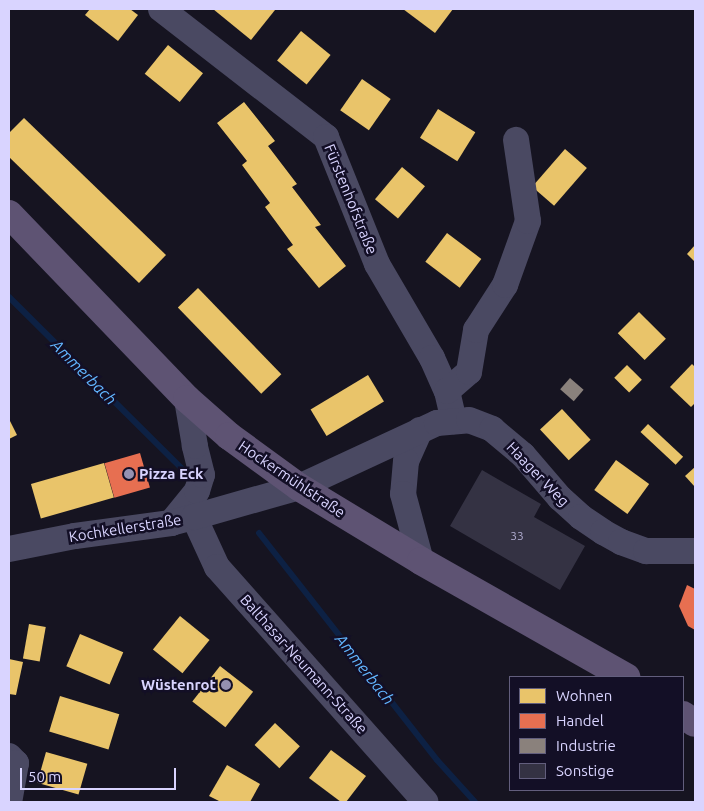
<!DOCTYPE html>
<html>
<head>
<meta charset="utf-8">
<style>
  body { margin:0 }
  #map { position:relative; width:704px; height:811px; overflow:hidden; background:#161421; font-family:Ubuntu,sans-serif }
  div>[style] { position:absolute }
  .homes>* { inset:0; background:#e9c46a; transform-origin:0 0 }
  .shops>* { inset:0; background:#e76f51; transform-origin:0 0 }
  .industry>* { inset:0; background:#8a817c; transform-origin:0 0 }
  .stream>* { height:6px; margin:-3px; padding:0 3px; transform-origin:3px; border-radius:3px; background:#0d2144 }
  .building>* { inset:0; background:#343243 }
  .minor>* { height:26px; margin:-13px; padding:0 13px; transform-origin:13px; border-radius:13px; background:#4a4962 }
  .major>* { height:28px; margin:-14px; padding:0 14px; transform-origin:14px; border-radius:14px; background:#5e5373 }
  .dots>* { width:14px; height:14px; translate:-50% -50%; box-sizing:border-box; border:2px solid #130f26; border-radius:50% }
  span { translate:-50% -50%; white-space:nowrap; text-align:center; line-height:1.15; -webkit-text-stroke:5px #130f26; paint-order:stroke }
  .number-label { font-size:12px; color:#b0acd0 }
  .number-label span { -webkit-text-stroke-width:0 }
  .street-label { font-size:15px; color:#d9d4ff }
  .poi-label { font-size:15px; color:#d9d4ff; font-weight:700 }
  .left { translate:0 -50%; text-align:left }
  .right { translate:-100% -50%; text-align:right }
  .water-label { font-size:16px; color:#62b6ff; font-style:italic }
  .frame { position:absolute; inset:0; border:10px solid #d9d4ff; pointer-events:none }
  .legend { position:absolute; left:509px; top:676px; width:175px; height:115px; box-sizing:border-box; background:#130f26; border:1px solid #625e7d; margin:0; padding:6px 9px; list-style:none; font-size:15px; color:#d9d4ff }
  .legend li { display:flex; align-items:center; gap:10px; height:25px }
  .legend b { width:25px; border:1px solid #625e7d }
  .scale { position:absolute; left:20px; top:768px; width:156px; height:22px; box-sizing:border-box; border:2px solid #d9d4ff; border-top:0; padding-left:6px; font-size:15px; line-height:18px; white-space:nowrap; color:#d9d4ff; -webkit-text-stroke:4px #130f26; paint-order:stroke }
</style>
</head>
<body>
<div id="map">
  <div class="homes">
    <i style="clip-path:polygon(90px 9px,130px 9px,138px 15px,118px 41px,85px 15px)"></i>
    <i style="clip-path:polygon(213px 9px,273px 9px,275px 10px,251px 40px)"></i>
    <i style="clip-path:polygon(403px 9px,453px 9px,435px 33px)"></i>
    <i style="left:301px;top:31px;width:38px;height:38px;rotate:39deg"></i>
    <i style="left:168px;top:45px;width:45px;height:37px;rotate:39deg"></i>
    <i style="left:362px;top:79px;width:35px;height:38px;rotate:35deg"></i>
    <i style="clip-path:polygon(244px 102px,275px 141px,268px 146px,297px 184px,292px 187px,321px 225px,315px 227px,346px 266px,319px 288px,287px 249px,293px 245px,265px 207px,270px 203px,242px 165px,247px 161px,217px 123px)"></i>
    <i style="left:438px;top:109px;width:44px;height:34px;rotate:32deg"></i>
    <i style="clip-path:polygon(24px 118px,166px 255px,139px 283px,9px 157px,9px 133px)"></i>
    <i style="left:565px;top:149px;width:29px;height:50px;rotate:41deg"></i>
    <i style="left:402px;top:167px;width:30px;height:42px;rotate:40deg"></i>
    <i style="left:447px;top:233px;width:43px;height:36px;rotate:37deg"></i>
    <i style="clip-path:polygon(695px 245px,695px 262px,687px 254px)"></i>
    <i style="left:198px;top:288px;width:120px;height:28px;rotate:46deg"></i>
    <i style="left:639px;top:312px;width:38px;height:30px;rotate:45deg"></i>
    <i style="clip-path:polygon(692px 364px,695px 367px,695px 403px,691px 407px,670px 387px)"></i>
    <i style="left:627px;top:365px;width:21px;height:18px;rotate:45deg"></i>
    <i style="left:368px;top:375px;width:31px;height:67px;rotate:59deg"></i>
    <i style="left:562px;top:409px;width:42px;height:30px;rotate:47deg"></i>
    <i style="clip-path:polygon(9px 419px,17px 435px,9px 439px)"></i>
    <i style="left:648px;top:424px;width:48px;height:11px;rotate:43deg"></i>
    <i style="left:616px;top:460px;width:41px;height:37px;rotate:36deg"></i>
    <i style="left:104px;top:463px;width:36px;height:76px;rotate:74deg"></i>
    <i style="clip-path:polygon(695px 467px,695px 487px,685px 476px)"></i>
    <i style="left:180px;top:616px;width:38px;height:43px;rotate:39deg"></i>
    <i style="left:29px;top:624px;width:17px;height:35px;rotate:10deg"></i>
    <i style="left:80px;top:634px;width:47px;height:35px;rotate:23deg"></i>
    <i style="clip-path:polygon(9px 659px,23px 662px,16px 695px,9px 694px)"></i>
    <i style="left:220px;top:666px;width:42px;height:45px;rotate:38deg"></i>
    <i style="left:60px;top:696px;width:62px;height:37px;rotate:17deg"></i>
    <i style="left:275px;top:723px;width:34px;height:30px;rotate:43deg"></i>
    <i style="clip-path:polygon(331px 750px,366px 776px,346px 802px,341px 802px,309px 778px)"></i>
    <i style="left:46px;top:752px;width:43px;height:32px;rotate:16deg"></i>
    <i style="clip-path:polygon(227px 765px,260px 784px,250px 802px,221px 802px,209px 796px)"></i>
  </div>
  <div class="shops">
    <i style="left:140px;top:453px;width:36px;height:37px;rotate:74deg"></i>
    <i style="clip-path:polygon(687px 585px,695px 589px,695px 630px,688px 626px,679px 606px)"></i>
  </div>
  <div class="industry">
    <i style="left:570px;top:378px;width:18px;height:15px;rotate:41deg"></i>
  </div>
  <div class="stream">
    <i style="left:9px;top:297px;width:243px;rotate:44.8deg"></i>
    <i style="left:259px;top:533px;width:288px;rotate:51.9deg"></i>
    <i style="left:437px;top:760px;width:57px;rotate:47.9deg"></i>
  </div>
  <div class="building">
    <i style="clip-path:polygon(482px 470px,541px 504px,534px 517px,585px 546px,560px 590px,450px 526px)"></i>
  </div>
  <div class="minor">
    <i style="left:161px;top:9px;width:209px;rotate:37.8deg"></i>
    <i style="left:326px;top:137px;width:137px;rotate:68.1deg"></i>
    <i style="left:377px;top:264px;width:109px;rotate:59.7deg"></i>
    <i style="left:432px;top:358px;width:36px;rotate:66deg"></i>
    <i style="left:447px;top:391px;width:31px;rotate:77deg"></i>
    <i style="left:447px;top:391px;width:29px;rotate:-41deg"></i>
    <i style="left:469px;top:372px;width:43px;rotate:-80.5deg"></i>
    <i style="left:476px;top:330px;width:54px;rotate:-57.2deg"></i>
    <i style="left:505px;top:285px;width:68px;rotate:-70.2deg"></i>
    <i style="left:528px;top:221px;width:82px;rotate:-98.4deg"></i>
    <i style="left:420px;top:430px;width:34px;rotate:114deg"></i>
    <i style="left:406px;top:461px;width:33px;rotate:95deg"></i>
    <i style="left:403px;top:494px;width:69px;rotate:75deg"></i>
    <i style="left:194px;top:517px;width:55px;rotate:65.3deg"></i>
    <i style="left:217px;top:567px;width:314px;rotate:48.4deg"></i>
    <i style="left:171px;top:523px;width:41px;rotate:-50.9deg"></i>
    <i style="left:197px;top:491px;width:17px;rotate:-73deg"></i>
    <i style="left:202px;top:475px;width:30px;rotate:-104deg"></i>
    <i style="left:195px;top:446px;width:48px;rotate:-99.7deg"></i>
    <i style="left:9px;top:549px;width:67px;rotate:-11.1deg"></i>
    <i style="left:75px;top:536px;width:97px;rotate:-7.7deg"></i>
    <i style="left:171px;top:523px;width:24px;rotate:-15deg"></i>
    <i style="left:194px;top:517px;width:109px;rotate:-15.9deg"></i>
    <i style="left:299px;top:487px;width:152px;rotate:-24.9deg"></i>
    <i style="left:437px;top:423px;width:32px;rotate:-5deg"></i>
    <i style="left:469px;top:420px;width:25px;rotate:21deg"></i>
    <i style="left:492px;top:429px;width:40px;rotate:40deg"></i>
    <i style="left:523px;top:455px;width:57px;rotate:49.3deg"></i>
    <i style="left:560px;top:498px;width:28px;rotate:42deg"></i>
    <i style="left:581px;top:517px;width:27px;rotate:34deg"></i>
    <i style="left:603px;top:532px;width:21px;rotate:29deg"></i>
    <i style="left:621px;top:542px;width:27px;rotate:20deg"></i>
    <i style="left:646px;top:551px;width:49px"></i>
    <i style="left:9px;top:756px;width:10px;rotate:45deg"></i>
    <i style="left:16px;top:763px;width:40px;rotate:100deg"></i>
  </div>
  <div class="major">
    <i style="left:9px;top:214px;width:257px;rotate:46.1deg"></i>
    <i style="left:187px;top:399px;width:56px;rotate:41.4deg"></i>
    <i style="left:229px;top:436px;width:87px;rotate:36.1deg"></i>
    <i style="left:299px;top:487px;width:143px;rotate:31.2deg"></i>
    <i style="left:421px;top:561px;width:236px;rotate:29.5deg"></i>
    <i style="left:683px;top:715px;width:14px;rotate:34deg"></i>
  </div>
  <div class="dots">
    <i style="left:129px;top:474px;background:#9591b1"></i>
    <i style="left:226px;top:685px;background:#9591b1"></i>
  </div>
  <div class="number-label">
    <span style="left:517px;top:536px">33</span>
  </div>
  <div class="street-label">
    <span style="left:351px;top:199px;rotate:68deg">Fürstenhofstraße</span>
    <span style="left:538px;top:474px;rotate:46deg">Haager Weg</span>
    <span style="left:292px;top:479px;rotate:34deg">Hockermühlstraße</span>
    <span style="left:125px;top:528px;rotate:-9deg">Kochkellerstraße</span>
    <span style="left:304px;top:664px;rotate:48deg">Balthasar-Neumann-Straße</span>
  </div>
  <div class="poi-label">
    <span class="left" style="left:139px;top:474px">Pizza Eck</span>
    <span class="right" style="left:216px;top:685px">Wüstenrot</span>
  </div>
  <div class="water-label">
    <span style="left:84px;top:372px;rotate:45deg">Ammerbach</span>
    <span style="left:365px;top:669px;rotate:52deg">Ammerbach</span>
  </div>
  <div class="frame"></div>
  <ul class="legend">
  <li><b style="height:14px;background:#e9c46a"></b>Wohnen</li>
  <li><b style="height:14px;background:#e76f51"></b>Handel</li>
  <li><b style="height:14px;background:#8a817c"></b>Industrie</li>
  <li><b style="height:14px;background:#343243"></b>Sonstige</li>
  </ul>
  <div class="scale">50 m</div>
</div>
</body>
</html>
